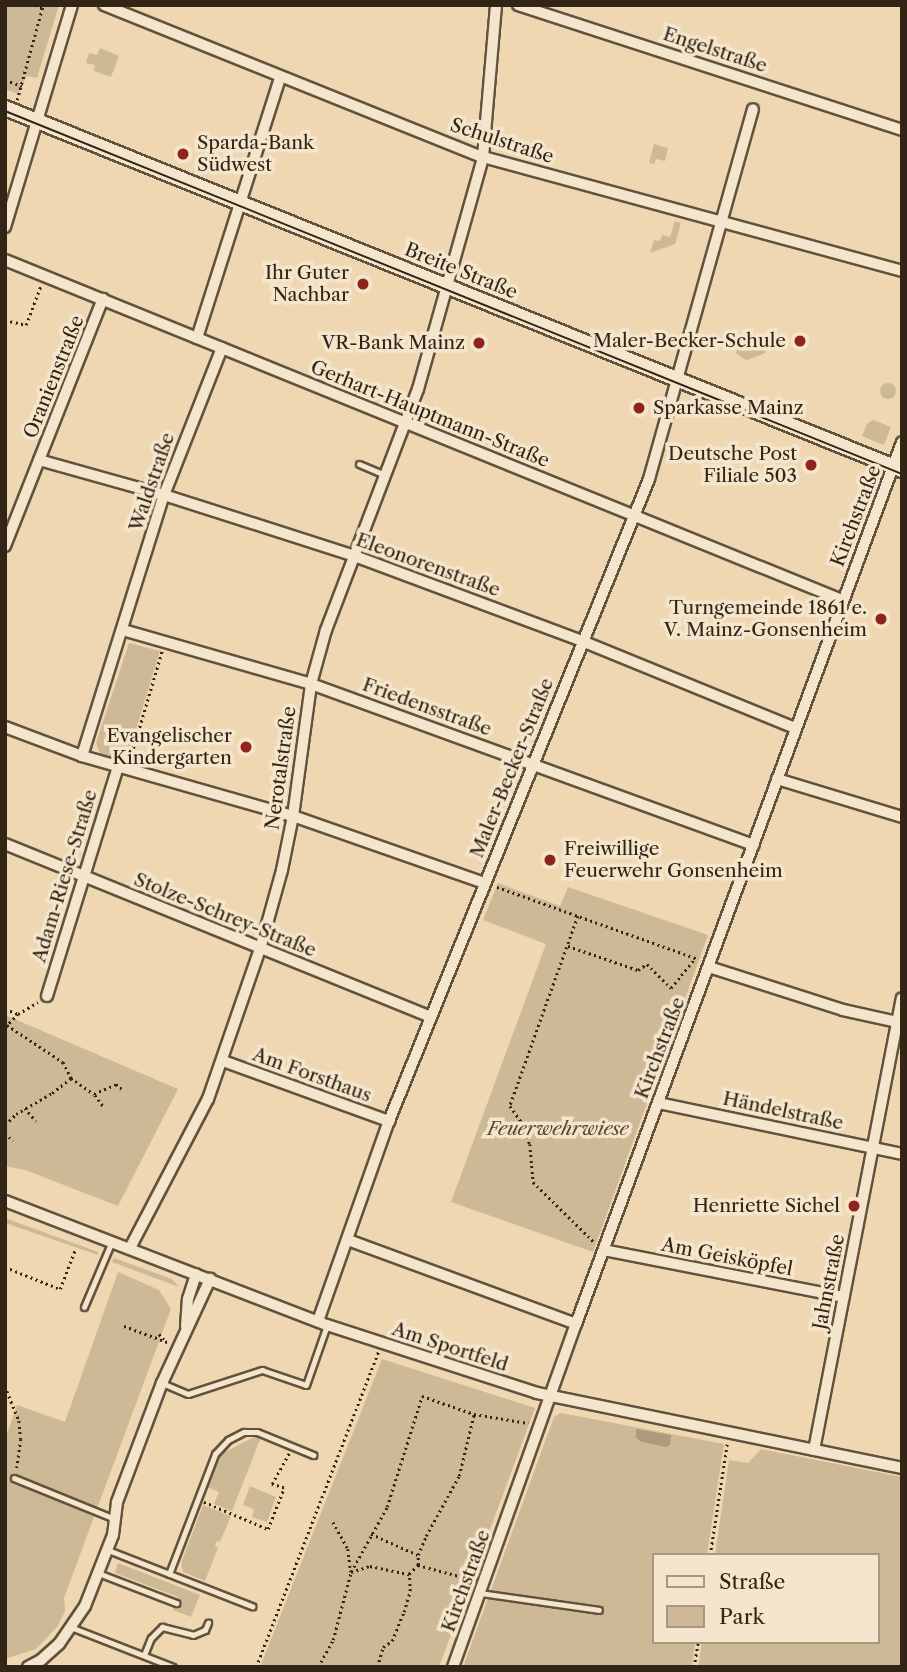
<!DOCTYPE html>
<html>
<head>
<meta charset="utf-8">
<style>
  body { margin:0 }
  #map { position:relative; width:907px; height:1672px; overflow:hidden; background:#eed7b1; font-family:"Libre Caslon Text",serif }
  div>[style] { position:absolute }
  .green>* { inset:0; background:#ceb997 }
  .round { border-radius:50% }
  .water>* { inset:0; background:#ae9a7c }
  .path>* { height:2.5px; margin-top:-1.25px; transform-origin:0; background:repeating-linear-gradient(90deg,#322516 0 2px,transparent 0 5.5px) }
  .roads { filter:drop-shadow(2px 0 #61523d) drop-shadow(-2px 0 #61523d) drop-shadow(0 2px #61523d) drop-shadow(0 -2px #61523d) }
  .lane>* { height:5px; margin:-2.5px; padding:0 2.5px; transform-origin:2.5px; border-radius:2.5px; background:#f4e5cc }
  .street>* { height:10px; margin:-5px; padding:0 5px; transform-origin:5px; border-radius:5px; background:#f4e5cc }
  .secondary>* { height:14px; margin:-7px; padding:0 7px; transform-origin:7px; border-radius:7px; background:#f4e5cc }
  .tram>* { height:2px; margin:-1px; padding:0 1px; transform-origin:1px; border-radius:1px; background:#322516 }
  .dots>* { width:19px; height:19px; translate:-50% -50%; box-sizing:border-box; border:4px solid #f4e5cc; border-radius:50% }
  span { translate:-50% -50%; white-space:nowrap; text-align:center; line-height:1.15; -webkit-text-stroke:7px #f4e5cc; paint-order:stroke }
  .street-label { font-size:19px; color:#322516 }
  .poi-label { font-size:19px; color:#322516 }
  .left { translate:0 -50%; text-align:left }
  .right { translate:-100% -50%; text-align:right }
  .park-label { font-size:19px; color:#594a36; font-style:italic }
  .frame { position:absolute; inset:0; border:7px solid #322516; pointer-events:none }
  .legend { position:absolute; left:652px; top:1553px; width:228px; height:91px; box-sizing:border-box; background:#f4e5cc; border:2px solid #a69883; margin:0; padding:9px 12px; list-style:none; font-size:21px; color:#322516 }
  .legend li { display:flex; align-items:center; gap:14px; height:35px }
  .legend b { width:35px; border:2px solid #a69883 }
</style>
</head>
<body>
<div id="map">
  <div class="green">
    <i style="clip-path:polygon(5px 5px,59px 5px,37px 78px,27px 76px,18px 94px,5px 89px)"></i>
    <i style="clip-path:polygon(100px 48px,119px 56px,111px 77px,94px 71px,95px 65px,86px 63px,89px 53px,97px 55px)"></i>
    <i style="clip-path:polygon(654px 144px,668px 148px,665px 161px,656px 159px,654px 164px,649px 163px)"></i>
    <i style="clip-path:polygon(675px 221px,681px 223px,675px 244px,650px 253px,654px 240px,660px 241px,662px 235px,670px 237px)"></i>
    <i style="clip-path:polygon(741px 334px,768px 340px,765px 353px,747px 360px,742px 358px,736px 353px)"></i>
    <i class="round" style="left:880px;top:383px;width:16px;height:16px"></i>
    <i style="clip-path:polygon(873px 420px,891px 427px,884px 445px,862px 436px,867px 424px)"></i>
    <i style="clip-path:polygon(129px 643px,160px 651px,126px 762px,100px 754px,96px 743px)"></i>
    <i style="clip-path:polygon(498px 883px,560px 906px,568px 887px,708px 935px,593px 1252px,451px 1202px,546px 944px,483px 920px)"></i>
    <i style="clip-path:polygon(5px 1015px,178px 1089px,118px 1206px,25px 1170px,5px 1166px)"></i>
    <i style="clip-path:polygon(5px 1218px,98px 1252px,98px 1255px,5px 1223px)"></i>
    <i style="clip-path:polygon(114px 1258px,172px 1279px,179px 1287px,112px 1262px)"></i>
    <i style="clip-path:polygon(118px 1272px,159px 1290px,171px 1309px,64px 1598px,65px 1611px,58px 1626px,36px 1649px,5px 1659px,5px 1439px,17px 1405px,65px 1422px)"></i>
    <i style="clip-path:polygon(382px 1359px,535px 1408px,439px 1667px,260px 1667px)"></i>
    <i style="clip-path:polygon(561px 1413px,724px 1444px,707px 1555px,653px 1555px,653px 1642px,695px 1642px,692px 1667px,463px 1667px,554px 1417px)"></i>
    <i style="clip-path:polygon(258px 1435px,261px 1437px,232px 1511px,214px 1504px,219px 1492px,207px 1487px,221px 1454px)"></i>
    <i style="clip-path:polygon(761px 1449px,902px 1477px,902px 1667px,698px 1667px,702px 1642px,877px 1642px,877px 1555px,715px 1555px,729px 1460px,748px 1463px)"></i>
    <i style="clip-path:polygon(250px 1486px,276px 1497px,267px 1522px,252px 1517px,254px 1509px,243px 1505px)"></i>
    <i style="clip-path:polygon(203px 1505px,231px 1516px,220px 1542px,217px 1541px,215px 1546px,218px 1548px,205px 1581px,183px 1572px,181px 1563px)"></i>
    <i style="clip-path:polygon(118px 1563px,200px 1595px,191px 1617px,173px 1610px,178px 1597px,115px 1573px)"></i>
  </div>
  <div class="water">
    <i style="clip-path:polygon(636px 1429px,671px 1435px,670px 1445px,666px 1447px,642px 1442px,636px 1438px)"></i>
  </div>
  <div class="path">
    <i style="left:35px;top:5px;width:8px;rotate:23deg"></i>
    <i style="left:5px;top:80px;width:18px;rotate:19deg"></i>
    <i style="left:17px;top:100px;width:98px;rotate:-74.7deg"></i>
    <i style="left:5px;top:320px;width:22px;rotate:13deg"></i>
    <i style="left:26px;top:325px;width:43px;rotate:-69.4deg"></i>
    <i style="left:130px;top:759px;width:113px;rotate:-73.5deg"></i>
    <i style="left:497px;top:887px;width:214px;rotate:19.7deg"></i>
    <i style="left:578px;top:916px;width:202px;rotate:109.7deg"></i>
    <i style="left:510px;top:1106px;width:19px;rotate:54deg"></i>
    <i style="left:521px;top:1121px;width:25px;rotate:69deg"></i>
    <i style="left:530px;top:1144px;width:38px;rotate:85deg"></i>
    <i style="left:533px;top:1182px;width:87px;rotate:44.5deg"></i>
    <i style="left:568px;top:946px;width:74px;rotate:18.9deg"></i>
    <i style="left:638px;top:970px;width:11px;rotate:-34deg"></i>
    <i style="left:647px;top:964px;width:34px;rotate:45deg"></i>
    <i style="left:671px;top:988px;width:38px;rotate:-51deg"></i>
    <i style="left:5px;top:1009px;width:14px;rotate:21deg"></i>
    <i style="left:18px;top:1014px;width:23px;rotate:-31deg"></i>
    <i style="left:7px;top:1025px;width:67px;rotate:33.5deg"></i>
    <i style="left:63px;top:1062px;width:18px;rotate:63deg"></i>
    <i style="left:5px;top:1027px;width:18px;rotate:-45deg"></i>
    <i style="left:95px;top:1095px;width:14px;rotate:54deg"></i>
    <i style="left:25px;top:1108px;width:17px;rotate:50deg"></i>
    <i style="left:5px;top:1125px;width:16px;rotate:-45deg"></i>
    <i style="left:16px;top:1114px;width:42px;rotate:-30.3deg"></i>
    <i style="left:52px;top:1093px;width:24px;rotate:-38deg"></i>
    <i style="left:71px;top:1078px;width:28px;rotate:35deg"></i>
    <i style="left:94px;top:1094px;width:24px;rotate:-24deg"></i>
    <i style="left:116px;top:1084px;width:8px;rotate:40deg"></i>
    <i style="left:5px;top:1133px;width:11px;rotate:45deg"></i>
    <i style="left:5px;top:1267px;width:59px;rotate:21.8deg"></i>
    <i style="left:60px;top:1289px;width:42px;rotate:-69deg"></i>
    <i style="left:124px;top:1326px;width:49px;rotate:20.3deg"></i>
    <i style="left:159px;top:1334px;width:10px;rotate:45deg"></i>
    <i style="left:5px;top:1386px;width:38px;rotate:68deg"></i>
    <i style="left:19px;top:1421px;width:18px;rotate:84deg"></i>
    <i style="left:21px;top:1439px;width:29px;rotate:98deg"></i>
    <i style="left:204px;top:1502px;width:69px;rotate:22.9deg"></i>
    <i style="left:268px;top:1529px;width:44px;rotate:-68.7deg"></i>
    <i style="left:284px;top:1488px;width:13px;rotate:-162deg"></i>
    <i style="left:272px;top:1484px;width:35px;rotate:-61deg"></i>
    <i style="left:333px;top:1522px;width:31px;rotate:61deg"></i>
    <i style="left:348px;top:1549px;width:23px;rotate:83deg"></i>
    <i style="left:351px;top:1572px;width:20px;rotate:-18deg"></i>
    <i style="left:370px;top:1566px;width:40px;rotate:12deg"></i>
    <i style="left:371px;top:1534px;width:51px;rotate:24.1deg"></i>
    <i style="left:710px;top:1555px;width:112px;rotate:-81.3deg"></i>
    <i style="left:418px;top:1565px;width:10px;rotate:-90deg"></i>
    <i style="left:418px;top:1555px;width:21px;rotate:-67deg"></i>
    <i style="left:426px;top:1536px;width:68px;rotate:-61.2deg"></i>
    <i style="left:459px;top:1476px;width:64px;rotate:-76.4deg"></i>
    <i style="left:474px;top:1414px;width:55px;rotate:9.5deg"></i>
    <i style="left:256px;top:1667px;width:338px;rotate:-68.8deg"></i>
    <i style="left:318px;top:1667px;width:31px;rotate:-61deg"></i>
    <i style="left:333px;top:1640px;width:70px;rotate:-75.2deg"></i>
    <i style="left:351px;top:1572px;width:74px;rotate:-61deg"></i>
    <i style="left:387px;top:1507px;width:116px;rotate:-72.5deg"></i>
    <i style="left:422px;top:1396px;width:55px;rotate:19.1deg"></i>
    <i style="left:377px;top:1667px;width:21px;rotate:-73deg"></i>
    <i style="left:383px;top:1647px;width:11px;rotate:-34deg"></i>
    <i style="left:392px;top:1641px;width:31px;rotate:-68deg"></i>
    <i style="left:404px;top:1612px;width:22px;rotate:-74deg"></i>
    <i style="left:410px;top:1591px;width:17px;rotate:-93deg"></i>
    <i style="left:409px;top:1574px;width:13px;rotate:-45deg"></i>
    <i style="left:418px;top:1565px;width:58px;rotate:15deg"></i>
    <i style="left:694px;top:1667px;width:25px;rotate:-81deg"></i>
  </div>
  <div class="roads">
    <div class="lane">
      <i style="left:359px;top:464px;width:28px;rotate:23deg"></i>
      <i style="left:84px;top:1307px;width:72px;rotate:-67deg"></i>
      <i style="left:162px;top:1383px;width:28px;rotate:23deg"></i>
      <i style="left:188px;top:1394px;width:78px;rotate:-18deg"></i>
      <i style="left:262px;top:1370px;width:46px;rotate:18.8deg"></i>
      <i style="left:306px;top:1385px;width:64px;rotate:-70.7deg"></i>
      <i style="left:14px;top:1478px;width:109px;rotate:22.1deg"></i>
      <i style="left:108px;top:1550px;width:155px;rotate:21.3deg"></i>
      <i style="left:98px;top:1573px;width:84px;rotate:21deg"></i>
      <i style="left:169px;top:1574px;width:129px;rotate:-69deg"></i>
      <i style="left:215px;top:1454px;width:19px;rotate:-47deg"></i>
      <i style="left:228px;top:1440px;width:18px;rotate:-27deg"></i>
      <i style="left:244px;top:1432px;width:13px"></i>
      <i style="left:257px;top:1432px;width:61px;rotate:22.3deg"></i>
      <i style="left:480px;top:1593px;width:120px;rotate:8.1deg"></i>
      <i style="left:73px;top:1628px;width:107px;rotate:21.3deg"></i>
      <i style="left:144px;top:1655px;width:18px;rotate:-68deg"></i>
      <i style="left:151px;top:1638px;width:16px;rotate:-45deg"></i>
      <i style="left:162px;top:1627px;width:32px;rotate:14deg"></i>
      <i style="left:193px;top:1635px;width:13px;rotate:-23deg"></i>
      <i style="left:205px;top:1630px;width:8px;rotate:-67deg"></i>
    </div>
    <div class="street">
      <i style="left:104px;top:5px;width:408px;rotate:21.9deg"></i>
      <i style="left:483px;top:157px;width:434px;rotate:15.2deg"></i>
      <i style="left:518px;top:5px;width:404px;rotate:18deg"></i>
      <i style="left:5px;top:227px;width:232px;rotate:-73.2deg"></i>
      <i style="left:5px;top:260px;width:903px;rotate:22.11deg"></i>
      <i style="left:197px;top:338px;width:273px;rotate:-72.3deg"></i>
      <i style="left:39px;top:460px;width:130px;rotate:15.6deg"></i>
      <i style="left:164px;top:495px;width:197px;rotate:17.7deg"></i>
      <i style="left:352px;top:555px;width:246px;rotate:20.5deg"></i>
      <i style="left:582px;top:641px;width:230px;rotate:22.2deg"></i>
      <i style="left:5px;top:546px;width:266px;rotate:-68.4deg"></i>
      <i style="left:123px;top:630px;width:196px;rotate:16deg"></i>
      <i style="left:311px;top:684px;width:471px;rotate:20deg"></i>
      <i style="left:5px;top:727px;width:82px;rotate:20.6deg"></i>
      <i style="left:82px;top:756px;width:219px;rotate:15.9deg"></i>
      <i style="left:293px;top:816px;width:202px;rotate:19.3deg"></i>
      <i style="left:82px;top:756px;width:274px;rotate:-72.6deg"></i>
      <i style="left:164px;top:495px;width:158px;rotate:-68.5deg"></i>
      <i style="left:777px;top:779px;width:131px;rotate:16.9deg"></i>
      <i style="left:5px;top:844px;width:460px;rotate:22.1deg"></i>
      <i style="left:709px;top:967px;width:141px;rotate:17.8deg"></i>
      <i style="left:843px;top:1010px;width:55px;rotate:12.5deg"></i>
      <i style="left:47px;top:996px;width:241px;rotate:-72.8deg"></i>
      <i style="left:223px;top:1061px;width:177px;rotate:19.9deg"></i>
      <i style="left:658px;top:1103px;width:249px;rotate:11.8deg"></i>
      <i style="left:5px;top:1201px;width:345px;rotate:21.1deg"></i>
      <i style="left:327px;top:1325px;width:221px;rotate:17.9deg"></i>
      <i style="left:537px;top:1393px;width:373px;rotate:11.6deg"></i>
      <i style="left:348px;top:1240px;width:243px;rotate:20.2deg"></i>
      <i style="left:130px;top:1248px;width:168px;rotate:-62.4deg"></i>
      <i style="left:208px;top:1099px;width:159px;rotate:-70.9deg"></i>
      <i style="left:260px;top:949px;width:82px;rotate:-74.4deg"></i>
      <i style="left:282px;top:870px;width:55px;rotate:-78.5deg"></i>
      <i style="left:293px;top:816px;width:133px;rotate:-82.2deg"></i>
      <i style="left:311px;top:684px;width:56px;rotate:-74.5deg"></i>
      <i style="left:326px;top:630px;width:258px;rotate:-69.1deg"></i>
      <i style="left:418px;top:389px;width:241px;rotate:-74.3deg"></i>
      <i style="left:483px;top:157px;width:153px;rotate:-85.1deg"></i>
      <i style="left:604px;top:1250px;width:244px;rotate:11.1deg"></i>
      <i style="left:318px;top:1321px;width:212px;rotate:-70.5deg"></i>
      <i style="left:389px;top:1121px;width:693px;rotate:-67.95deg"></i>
      <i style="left:649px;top:479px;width:384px;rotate:-74.3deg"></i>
      <i style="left:186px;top:1326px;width:27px;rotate:-86deg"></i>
      <i style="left:188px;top:1299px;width:26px;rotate:-72deg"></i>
      <i style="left:814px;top:1450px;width:460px;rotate:-79deg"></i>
      <i style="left:28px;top:1667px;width:15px;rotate:-28deg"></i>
      <i style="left:41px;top:1660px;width:24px;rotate:-42deg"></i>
      <i style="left:59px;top:1644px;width:46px;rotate:-55.6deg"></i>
      <i style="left:85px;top:1606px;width:76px;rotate:-68.5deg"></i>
      <i style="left:113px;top:1535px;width:33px;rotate:-83deg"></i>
      <i style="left:117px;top:1502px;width:127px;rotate:-69.3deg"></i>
      <i style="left:162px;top:1383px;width:115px;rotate:-65.2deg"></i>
      <i style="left:453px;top:1667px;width:364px;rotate:-70.3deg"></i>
      <i style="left:576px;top:1324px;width:940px;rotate:-69.71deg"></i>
    </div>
    <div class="secondary">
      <i style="left:5px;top:108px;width:967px;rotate:21.98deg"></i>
    </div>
  </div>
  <div class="tram">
    <i style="left:5px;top:111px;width:968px;rotate:22.03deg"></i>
  </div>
  <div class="dots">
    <i style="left:183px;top:154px;background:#8f2418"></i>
    <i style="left:363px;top:284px;background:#8f2418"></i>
    <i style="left:800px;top:341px;background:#8f2418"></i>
    <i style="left:479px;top:343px;background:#8f2418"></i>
    <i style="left:639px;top:408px;background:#8f2418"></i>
    <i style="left:811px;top:465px;background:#8f2418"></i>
    <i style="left:881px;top:619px;background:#8f2418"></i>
    <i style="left:246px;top:747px;background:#8f2418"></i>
    <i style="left:550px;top:860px;background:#8f2418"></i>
    <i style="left:854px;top:1206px;background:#8f2418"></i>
  </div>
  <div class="street-label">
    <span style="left:715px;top:50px;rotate:18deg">Engelstraße</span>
    <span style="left:502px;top:141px;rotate:18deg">Schulstraße</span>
    <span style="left:461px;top:271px;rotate:22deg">Breite Straße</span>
    <span style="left:54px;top:377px;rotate:-68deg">Oranienstraße</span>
    <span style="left:430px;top:414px;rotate:22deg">Gerhart-Hauptmann-Straße</span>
    <span style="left:152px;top:482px;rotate:-71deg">Waldstraße</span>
    <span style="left:856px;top:516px;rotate:-69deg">Kirchstraße</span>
    <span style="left:428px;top:565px;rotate:20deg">Eleonorenstraße</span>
    <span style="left:427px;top:707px;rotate:20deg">Friedensstraße</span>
    <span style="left:281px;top:768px;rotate:-82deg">Nerotalstraße</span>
    <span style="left:512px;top:768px;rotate:-68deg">Maler-Becker-Straße</span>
    <span style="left:65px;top:876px;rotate:-73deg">Adam-Riese-Straße</span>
    <span style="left:225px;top:915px;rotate:22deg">Stolze-Schrey-Straße</span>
    <span style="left:660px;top:1048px;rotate:-69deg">Kirchstraße</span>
    <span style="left:312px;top:1075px;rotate:20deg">Am Forsthaus</span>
    <span style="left:783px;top:1111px;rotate:12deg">Händelstraße</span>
    <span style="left:727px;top:1257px;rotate:11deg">Am Geisköpfel</span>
    <span style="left:829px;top:1282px;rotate:-79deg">Jahnstraße</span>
    <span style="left:450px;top:1347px;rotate:18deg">Am Sportfeld</span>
    <span style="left:466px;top:1581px;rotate:-70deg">Kirchstraße</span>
  </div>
  <div class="poi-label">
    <span class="left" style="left:197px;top:154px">Sparda-Bank<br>Südwest</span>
    <span class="right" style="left:349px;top:284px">Ihr Guter<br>Nachbar</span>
    <span class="right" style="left:786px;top:341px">Maler-Becker-Schule</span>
    <span class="right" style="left:465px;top:343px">VR-Bank Mainz</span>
    <span class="left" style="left:653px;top:408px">Sparkasse Mainz</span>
    <span class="right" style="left:797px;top:465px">Deutsche Post<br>Filiale 503</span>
    <span class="right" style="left:867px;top:619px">Turngemeinde 1861 e.<br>V. Mainz-Gonsenheim</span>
    <span class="right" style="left:232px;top:747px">Evangelischer<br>Kindergarten</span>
    <span class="left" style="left:564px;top:860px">Freiwillige<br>Feuerwehr Gonsenheim</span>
    <span class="right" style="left:840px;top:1206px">Henriette Sichel</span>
  </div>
  <div class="park-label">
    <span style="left:558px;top:1129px">Feuerwehrwiese</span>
  </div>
  <div class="frame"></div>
  <ul class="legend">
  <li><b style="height:9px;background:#f4e5cc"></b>Straße</li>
  <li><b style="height:19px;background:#ceb997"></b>Park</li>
  </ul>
</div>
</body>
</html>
